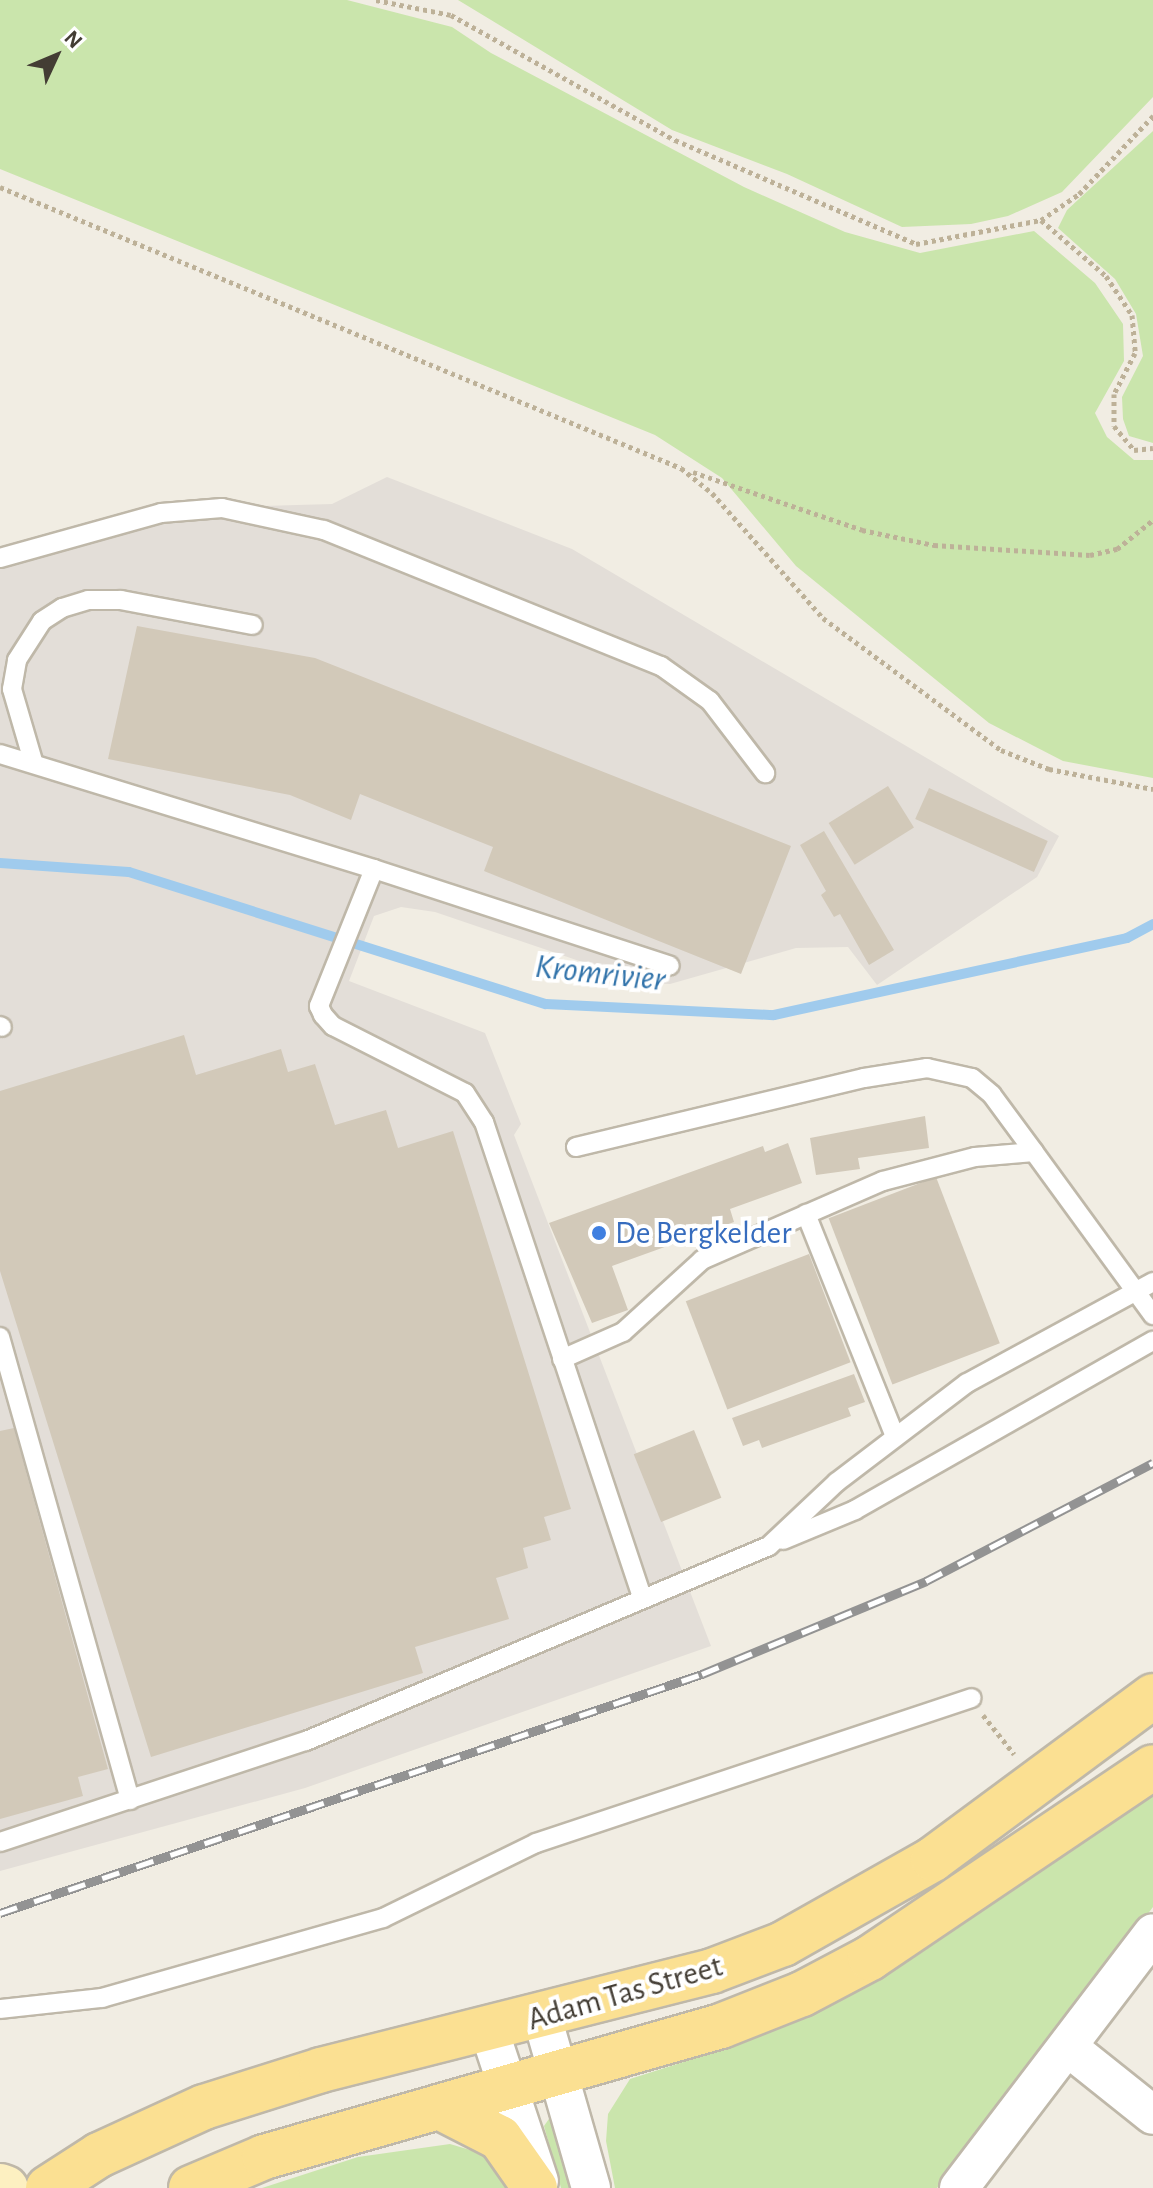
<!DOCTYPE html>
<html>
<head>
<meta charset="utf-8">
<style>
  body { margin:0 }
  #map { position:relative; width:1153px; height:2188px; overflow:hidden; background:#f1ede3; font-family:"Alegreya Sans",sans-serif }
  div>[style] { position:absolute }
  .industrial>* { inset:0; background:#e3ded8 }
  .green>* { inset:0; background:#cae5ac }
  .stream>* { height:10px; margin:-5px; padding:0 5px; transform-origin:5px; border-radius:5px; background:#a0cbed }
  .building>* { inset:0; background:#d2c9b9; transform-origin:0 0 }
  .path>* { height:5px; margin-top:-2.5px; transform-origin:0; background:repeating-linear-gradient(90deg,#bdb198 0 4px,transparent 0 8px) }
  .roads { filter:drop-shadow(2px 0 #bfb8a9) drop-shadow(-2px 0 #bfb8a9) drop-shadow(0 2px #bfb8a9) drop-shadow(0 -2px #bfb8a9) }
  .service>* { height:18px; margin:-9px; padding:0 9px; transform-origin:9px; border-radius:9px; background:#fff }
  .minor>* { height:38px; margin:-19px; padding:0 19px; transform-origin:19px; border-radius:19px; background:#fff }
  .secondary>* { height:44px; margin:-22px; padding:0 22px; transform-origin:22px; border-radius:22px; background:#fdf0c1 }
  .primary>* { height:44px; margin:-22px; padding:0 22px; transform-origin:22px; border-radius:22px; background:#fbe092 }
  .rail>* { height:9px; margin-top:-4.5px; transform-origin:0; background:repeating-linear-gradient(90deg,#fff 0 18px,#939393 0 36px); box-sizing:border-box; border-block:2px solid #939393 }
  .dots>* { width:22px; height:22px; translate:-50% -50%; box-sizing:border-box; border:4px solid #fff; border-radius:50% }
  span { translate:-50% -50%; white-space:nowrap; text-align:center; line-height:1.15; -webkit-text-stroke:8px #fff; paint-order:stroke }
  .shop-label { font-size:32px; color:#366cbe }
  .left { translate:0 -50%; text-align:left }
  .street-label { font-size:32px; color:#433d34 }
  .water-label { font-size:34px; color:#3173aa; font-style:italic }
  .north { position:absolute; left:16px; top:16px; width:80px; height:80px; -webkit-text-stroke:6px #fff; paint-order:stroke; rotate:46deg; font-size:22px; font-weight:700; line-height:32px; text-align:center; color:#433d34 }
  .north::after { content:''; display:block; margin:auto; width:28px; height:36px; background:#433d34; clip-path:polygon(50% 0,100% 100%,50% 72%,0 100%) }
</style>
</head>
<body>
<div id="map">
  <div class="industrial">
    <i style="clip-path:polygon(387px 477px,572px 549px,1059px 836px,1037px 877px,877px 985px,848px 947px,796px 948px,670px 984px,644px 983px,435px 912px,401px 907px,374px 916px,349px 981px,485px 1033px,521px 1124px,514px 1135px,711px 1646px,305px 1788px,0 1871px,0 548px,157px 509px,332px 504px)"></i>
  </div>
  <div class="green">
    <i style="clip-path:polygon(0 0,347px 0,452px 27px,491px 53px,744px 187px,845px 232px,920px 253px,1034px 231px,1095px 283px,1123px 324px,1124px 361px,1095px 413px,1107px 437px,1134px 460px,1153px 460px,1153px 778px,1063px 761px,989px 723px,796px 566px,722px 478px,655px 435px,0 169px)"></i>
    <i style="clip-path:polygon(458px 0,1153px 0,1153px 97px,1062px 192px,1008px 216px,971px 224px,902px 227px,787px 174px,672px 130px)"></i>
    <i style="clip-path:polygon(1153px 131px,1153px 443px,1129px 436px,1123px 419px,1122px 397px,1143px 356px,1136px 314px,1115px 279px,1058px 228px,1067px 210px)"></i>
    <i style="clip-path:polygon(1153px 1784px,1153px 1907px,937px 2188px,615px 2188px,606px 2141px,608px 2114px,630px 2079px,740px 2044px,922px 1946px)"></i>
    <i style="clip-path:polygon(551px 2116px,575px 2188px,561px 2188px,544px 2126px)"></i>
    <i style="clip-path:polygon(450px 2144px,487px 2155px,510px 2188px,262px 2188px,358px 2157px)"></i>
  </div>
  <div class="stream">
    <i style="left:0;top:863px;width:129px;rotate:4deg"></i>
    <i style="left:129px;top:872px;width:437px;rotate:17.6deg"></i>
    <i style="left:546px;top:1004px;width:228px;rotate:2.8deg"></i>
    <i style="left:774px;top:1015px;width:361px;rotate:-12.3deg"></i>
    <i style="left:1127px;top:938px;width:30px;rotate:-28deg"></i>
  </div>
  <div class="building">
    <i style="clip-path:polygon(137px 626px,315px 658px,791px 846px,741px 974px,484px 871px,493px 847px,360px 794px,351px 820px,290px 795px,108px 759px)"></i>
    <i style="left:888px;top:786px;width:49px;height:70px;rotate:58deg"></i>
    <i style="left:929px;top:788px;width:130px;height:34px;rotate:24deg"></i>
    <i style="clip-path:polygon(824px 831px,894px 950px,869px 965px,840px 914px,834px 917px,821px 895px,826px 891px,800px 845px)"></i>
    <i style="clip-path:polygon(184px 1035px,196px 1075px,281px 1049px,288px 1072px,315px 1064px,335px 1125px,386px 1110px,398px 1148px,453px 1131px,571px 1509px,544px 1517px,551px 1540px,523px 1548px,528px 1568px,496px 1578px,509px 1619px,415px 1647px,423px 1673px,151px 1757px,0 1271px,0 1091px)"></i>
    <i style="clip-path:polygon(925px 1116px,929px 1148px,858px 1158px,860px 1169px,816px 1175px,810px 1138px)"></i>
    <i style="clip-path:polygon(788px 1143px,802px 1183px,730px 1209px,734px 1222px,612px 1266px,628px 1310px,592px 1323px,549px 1223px,763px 1146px,765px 1152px)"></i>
    <i style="left:936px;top:1177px;width:178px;height:115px;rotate:69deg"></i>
    <i style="left:809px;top:1254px;width:116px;height:132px;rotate:69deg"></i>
    <i style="clip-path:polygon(854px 1374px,865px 1402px,848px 1408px,851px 1416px,762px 1448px,759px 1440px,743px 1446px,732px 1418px)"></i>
    <i style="clip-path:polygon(14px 1428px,108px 1769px,78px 1777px,83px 1796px,0 1819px,0 1431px)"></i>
    <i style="left:694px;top:1430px;width:73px;height:65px;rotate:68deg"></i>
  </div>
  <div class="path">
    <i style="left:376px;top:0;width:76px;rotate:11.3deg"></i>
    <i style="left:451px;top:15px;width:257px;rotate:29.2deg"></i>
    <i style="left:675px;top:140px;width:262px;rotate:23.3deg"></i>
    <i style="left:916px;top:244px;width:127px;rotate:-10.9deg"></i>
    <i style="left:1041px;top:220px;width:46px;rotate:-34.4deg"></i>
    <i style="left:1079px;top:194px;width:108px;rotate:-46.5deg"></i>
    <i style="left:0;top:187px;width:737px;rotate:22.42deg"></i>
    <i style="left:681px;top:468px;width:40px;rotate:39deg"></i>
    <i style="left:712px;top:493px;width:167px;rotate:48.4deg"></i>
    <i style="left:823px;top:618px;width:222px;rotate:36.6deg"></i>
    <i style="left:1001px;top:750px;width:52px;rotate:21.6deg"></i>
    <i style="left:1049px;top:769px;width:106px;rotate:10.9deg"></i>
    <i style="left:1041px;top:220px;width:86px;rotate:40.7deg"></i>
    <i style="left:1106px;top:276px;width:47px;rotate:56.3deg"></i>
    <i style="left:1132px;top:315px;width:38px;rotate:85deg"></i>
    <i style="left:1135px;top:353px;width:46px;rotate:117.1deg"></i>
    <i style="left:1114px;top:394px;width:32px;rotate:90deg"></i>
    <i style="left:1114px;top:426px;width:31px;rotate:50deg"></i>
    <i style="left:1134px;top:450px;width:19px;rotate:-6deg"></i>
    <i style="left:693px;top:472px;width:179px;rotate:18.9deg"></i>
    <i style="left:862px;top:530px;width:74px;rotate:11.8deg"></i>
    <i style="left:934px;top:545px;width:156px;rotate:3.7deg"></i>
    <i style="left:1090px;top:555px;width:28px;rotate:-13deg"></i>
    <i style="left:1117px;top:549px;width:46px;rotate:-38.9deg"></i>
    <i style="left:983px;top:1715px;width:50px;rotate:51.5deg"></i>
  </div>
  <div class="roads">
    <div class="service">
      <i style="left:0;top:558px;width:167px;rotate:-15.6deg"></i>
      <i style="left:161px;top:513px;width:61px;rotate:-4.7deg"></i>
      <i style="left:222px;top:508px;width:104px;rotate:12.2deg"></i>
      <i style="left:324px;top:530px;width:363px;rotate:22deg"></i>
      <i style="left:661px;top:666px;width:60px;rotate:35.5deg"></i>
      <i style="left:710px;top:701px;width:91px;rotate:52.6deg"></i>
      <i style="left:0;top:754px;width:391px;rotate:17.1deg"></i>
      <i style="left:374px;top:869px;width:148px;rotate:111.9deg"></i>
      <i style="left:319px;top:1006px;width:10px;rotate:66deg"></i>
      <i style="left:323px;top:1015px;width:15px;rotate:48deg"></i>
      <i style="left:333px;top:1026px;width:148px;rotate:26.9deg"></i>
      <i style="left:465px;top:1093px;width:35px;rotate:57deg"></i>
      <i style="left:484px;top:1122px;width:501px;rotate:71.6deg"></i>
      <i style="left:33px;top:761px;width:75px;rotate:-106.3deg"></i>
      <i style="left:12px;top:689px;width:29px;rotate:-80deg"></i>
      <i style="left:17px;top:660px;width:46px;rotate:-57.3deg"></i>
      <i style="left:42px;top:621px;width:24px;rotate:-33deg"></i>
      <i style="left:62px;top:608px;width:27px;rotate:-17deg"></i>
      <i style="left:88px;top:600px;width:33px"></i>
      <i style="left:121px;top:600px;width:134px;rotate:10.7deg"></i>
      <i style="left:374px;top:869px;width:311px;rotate:18.1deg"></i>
      <i style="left:0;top:1026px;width:2px;rotate:27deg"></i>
      <i style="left:576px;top:1147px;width:296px;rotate:-13.5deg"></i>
      <i style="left:864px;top:1078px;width:64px;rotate:-9deg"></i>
      <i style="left:927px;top:1068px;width:46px;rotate:12.5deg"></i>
      <i style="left:972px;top:1078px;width:26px;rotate:40deg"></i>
      <i style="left:992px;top:1095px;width:71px;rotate:53.6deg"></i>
      <i style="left:806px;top:1214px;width:240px;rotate:68.2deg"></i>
      <i style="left:0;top:1337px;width:481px;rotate:74.3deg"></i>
      <i style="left:562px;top:1359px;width:67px;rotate:-23.9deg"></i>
      <i style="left:623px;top:1332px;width:107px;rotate:-42.3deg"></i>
      <i style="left:702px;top:1260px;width:197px;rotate:-23.6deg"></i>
      <i style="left:883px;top:1181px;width:95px;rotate:-14.6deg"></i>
      <i style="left:975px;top:1157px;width:59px;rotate:-4.8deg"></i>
      <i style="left:1034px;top:1152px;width:202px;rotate:53.9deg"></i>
      <i style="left:783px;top:1540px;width:78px;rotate:-22.6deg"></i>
      <i style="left:855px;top:1510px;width:343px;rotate:-29.6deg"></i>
      <i style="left:0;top:1842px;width:322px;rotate:-18.3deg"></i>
      <i style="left:306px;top:1741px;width:502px;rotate:-22.84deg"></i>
      <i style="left:769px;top:1546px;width:93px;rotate:-43.3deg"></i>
      <i style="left:837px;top:1482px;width:163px;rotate:-37.3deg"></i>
      <i style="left:967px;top:1383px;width:212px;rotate:-28.5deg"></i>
      <i style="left:0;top:2009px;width:103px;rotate:-6.2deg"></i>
      <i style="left:102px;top:1998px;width:292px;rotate:-15.9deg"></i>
      <i style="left:383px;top:1918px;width:170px;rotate:-26.1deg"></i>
      <i style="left:536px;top:1843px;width:459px;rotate:-18.4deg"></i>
    </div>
    <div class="minor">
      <i style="left:542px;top:2017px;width:178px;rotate:74deg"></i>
      <i style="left:489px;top:2030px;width:159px;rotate:71.7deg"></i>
      <i style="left:1069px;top:2048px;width:107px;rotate:38.6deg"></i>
      <i style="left:959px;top:2188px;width:320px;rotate:-52.7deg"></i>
    </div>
    <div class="secondary">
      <i style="left:0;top:2186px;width:6px;rotate:18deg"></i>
    </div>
    <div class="primary">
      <i style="left:439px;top:2107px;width:68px;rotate:26.9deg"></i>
      <i style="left:500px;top:2138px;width:61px;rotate:55deg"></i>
      <i style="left:48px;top:2188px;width:61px;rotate:-32.9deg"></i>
      <i style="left:99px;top:2155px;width:115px;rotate:-24.6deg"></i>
      <i style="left:204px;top:2107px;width:123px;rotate:-17.5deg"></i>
      <i style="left:321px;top:2070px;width:403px;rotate:-14.2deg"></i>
      <i style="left:712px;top:1971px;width:76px;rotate:-20.8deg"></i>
      <i style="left:783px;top:1944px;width:172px;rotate:-29.5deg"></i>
      <i style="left:933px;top:1859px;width:274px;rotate:-36.5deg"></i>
      <i style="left:191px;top:2188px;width:79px;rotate:-23deg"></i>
      <i style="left:264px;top:2157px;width:475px;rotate:-16deg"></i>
      <i style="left:721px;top:2026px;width:87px;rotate:-21.6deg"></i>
      <i style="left:802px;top:1994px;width:77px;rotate:-27.9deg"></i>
      <i style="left:870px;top:1958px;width:341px;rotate:-34deg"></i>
    </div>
  </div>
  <div class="rail">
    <i style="left:0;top:1913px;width:742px;rotate:-18.8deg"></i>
    <i style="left:702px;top:1674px;width:243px;rotate:-22.5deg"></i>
    <i style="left:926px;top:1581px;width:256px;rotate:-27.5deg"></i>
  </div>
  <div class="dots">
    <i style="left:599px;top:1233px;background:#3f7fe0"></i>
  </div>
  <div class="shop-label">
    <span class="left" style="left:615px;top:1233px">De Bergkelder</span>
  </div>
  <div class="street-label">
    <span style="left:625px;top:1993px;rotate:-16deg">Adam Tas Street</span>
  </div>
  <div class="water-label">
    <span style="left:600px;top:974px;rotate:6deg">Kromrivier</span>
  </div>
  <div class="north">N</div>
</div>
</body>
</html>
